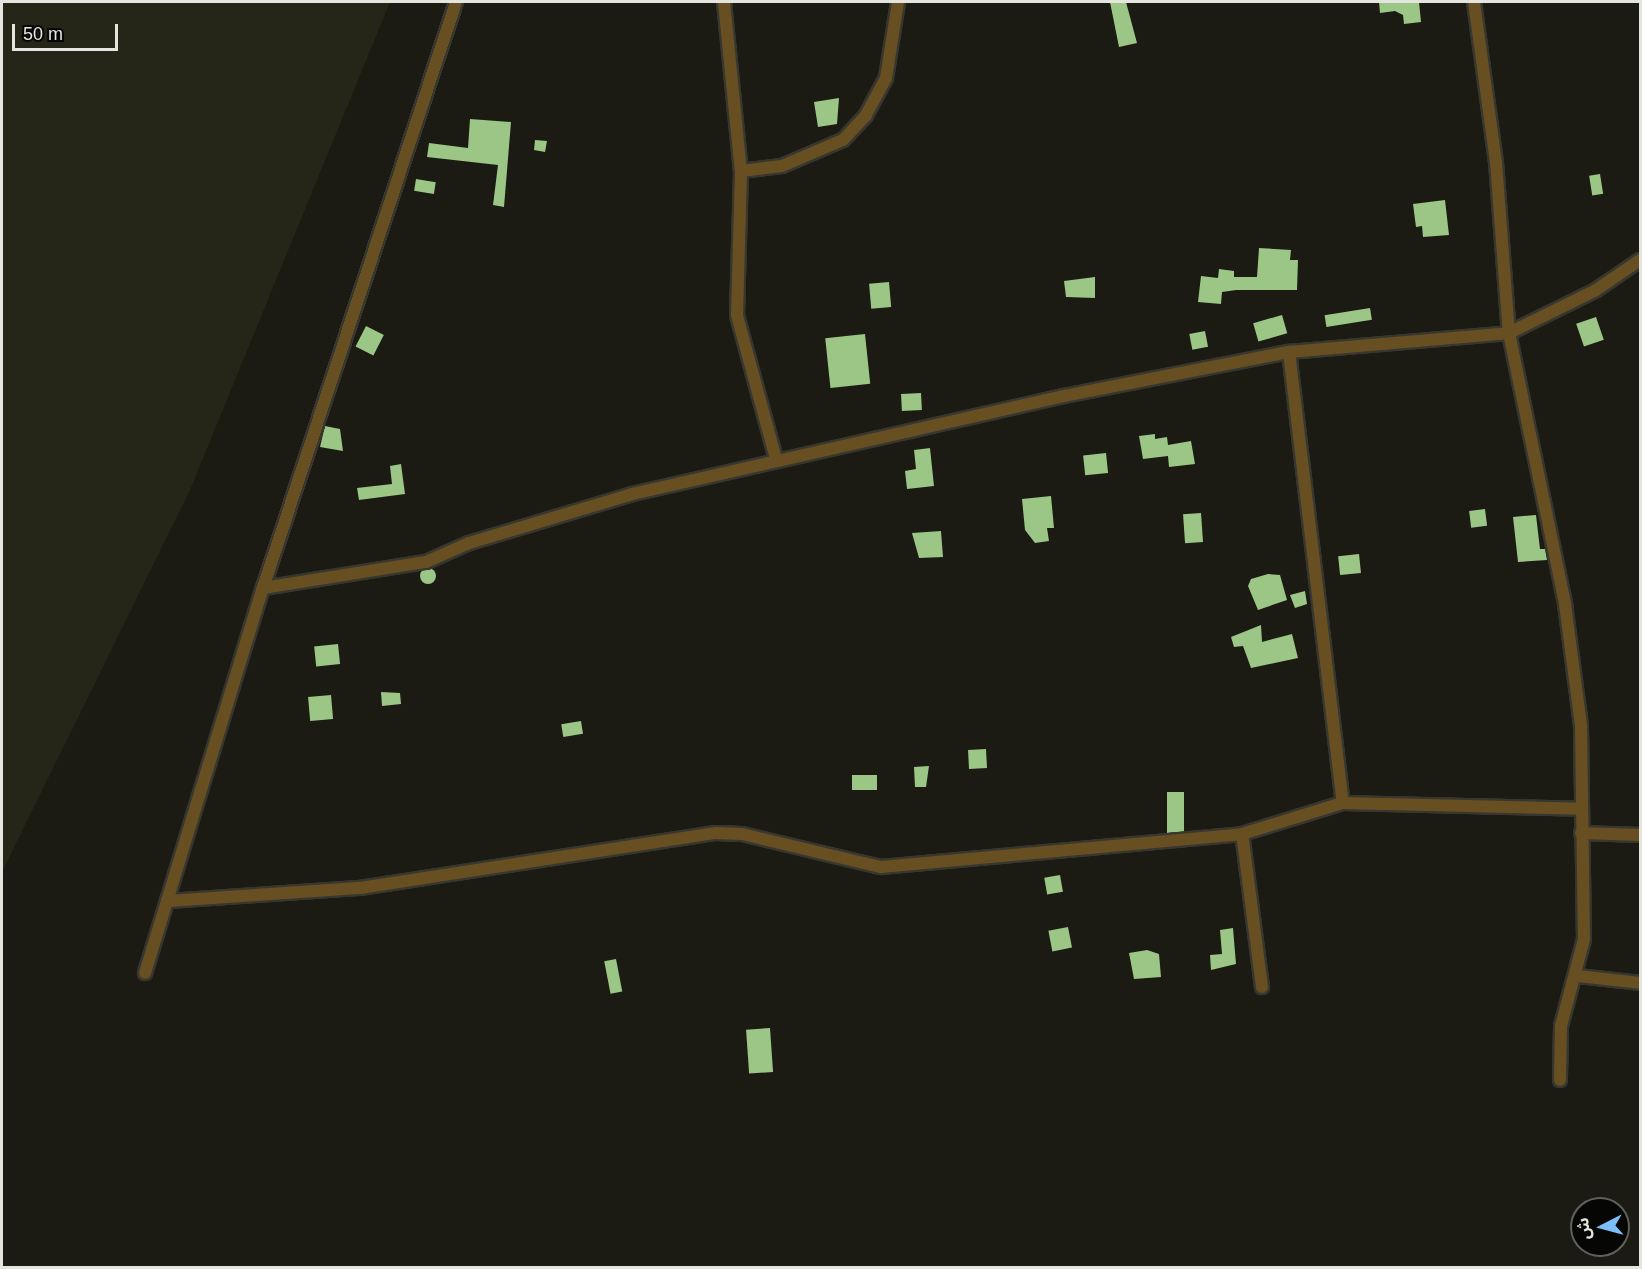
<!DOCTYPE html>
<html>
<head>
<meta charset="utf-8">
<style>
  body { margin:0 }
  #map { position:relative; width:1642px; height:1269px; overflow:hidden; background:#1b1b14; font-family:Arial,"Noto Sans Arabic",sans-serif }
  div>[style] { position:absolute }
  .built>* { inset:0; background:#252518 }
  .building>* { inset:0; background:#9bc686; transform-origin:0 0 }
  .round { border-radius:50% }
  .roads { filter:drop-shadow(2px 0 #373730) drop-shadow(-2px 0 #373730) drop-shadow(0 2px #373730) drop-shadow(0 -2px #373730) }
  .street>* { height:12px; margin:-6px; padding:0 6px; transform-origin:6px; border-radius:6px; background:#684f21 }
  span { translate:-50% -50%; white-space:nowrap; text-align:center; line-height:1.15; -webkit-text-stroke:6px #060604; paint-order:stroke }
  .frame { position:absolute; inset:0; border:3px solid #e4e5df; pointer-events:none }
  .north { position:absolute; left:1570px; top:1197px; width:60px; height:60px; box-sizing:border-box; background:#060604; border:2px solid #5f5f5c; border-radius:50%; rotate:264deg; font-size:16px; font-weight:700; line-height:24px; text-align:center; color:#e4e5df }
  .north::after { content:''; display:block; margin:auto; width:21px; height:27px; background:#7bbef8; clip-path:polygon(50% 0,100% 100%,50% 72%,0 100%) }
  .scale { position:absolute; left:12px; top:24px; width:106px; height:27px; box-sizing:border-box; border:3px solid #e4e5df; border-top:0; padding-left:8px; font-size:18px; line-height:21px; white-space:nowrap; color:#e4e5df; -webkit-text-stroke:4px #060604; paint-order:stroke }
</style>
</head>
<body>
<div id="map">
  <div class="built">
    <i style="clip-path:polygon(2px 2px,390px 2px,190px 490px,2px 872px)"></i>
  </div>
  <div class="building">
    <i style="clip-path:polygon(1110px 2px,1126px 2px,1137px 43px,1119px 47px)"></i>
    <i style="clip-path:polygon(1379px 2px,1419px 2px,1421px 22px,1404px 24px,1403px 15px,1395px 11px,1380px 13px)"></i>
    <i style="clip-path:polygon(839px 98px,837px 124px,818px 127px,814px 102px)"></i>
    <i style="clip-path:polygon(470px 119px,511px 122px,504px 207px,493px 205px,498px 165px,427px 157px,429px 143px,468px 148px)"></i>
    <i style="clip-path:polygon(535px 140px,547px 141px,545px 152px,534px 150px)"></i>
    <i style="left:1600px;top:174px;width:20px;height:11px;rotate:81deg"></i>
    <i style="left:416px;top:179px;width:20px;height:12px;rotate:9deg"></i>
    <i style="clip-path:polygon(1445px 200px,1449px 235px,1423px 237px,1422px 226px,1416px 227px,1413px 204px)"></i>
    <i style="clip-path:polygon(1259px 248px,1291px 250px,1290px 260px,1298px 260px,1297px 290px,1236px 290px,1222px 292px,1221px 304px,1198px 302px,1201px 276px,1218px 278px,1219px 269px,1234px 271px,1234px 277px,1257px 277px)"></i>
    <i style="clip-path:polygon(1095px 277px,1095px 298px,1066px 297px,1064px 281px)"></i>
    <i style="left:889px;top:282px;width:25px;height:20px;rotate:85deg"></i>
    <i style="left:1370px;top:308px;width:12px;height:46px;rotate:81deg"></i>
    <i style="left:1282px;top:315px;width:19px;height:30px;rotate:74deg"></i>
    <i style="left:1596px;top:317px;width:24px;height:21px;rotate:71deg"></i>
    <i style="left:366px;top:326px;width:20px;height:23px;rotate:27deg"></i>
    <i style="left:1205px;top:331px;width:16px;height:16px;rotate:79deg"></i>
    <i style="left:865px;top:334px;width:50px;height:40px;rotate:84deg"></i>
    <i style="left:921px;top:393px;width:17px;height:20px;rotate:87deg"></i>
    <i style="clip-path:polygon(325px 426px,340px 429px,343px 451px,320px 447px)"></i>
    <i style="clip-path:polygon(1155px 434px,1155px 439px,1167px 437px,1168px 445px,1191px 441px,1195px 464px,1169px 467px,1168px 456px,1143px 459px,1139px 436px)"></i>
    <i style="clip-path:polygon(930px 448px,934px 486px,907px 489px,905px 471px,916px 469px,914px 450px)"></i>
    <i style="left:1106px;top:453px;width:20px;height:23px;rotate:84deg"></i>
    <i style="clip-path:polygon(401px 464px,405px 494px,359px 500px,357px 488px,392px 484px,390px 466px)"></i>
    <i style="clip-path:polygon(1051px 496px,1054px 528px,1047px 528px,1049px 541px,1035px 543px,1025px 530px,1022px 499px)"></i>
    <i style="left:1485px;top:509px;width:17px;height:16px;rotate:83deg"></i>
    <i style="left:1201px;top:513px;width:29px;height:18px;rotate:86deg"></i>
    <i style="clip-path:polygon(1536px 515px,1540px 549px,1545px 549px,1547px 560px,1518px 562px,1513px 517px)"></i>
    <i style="clip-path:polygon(941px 531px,943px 557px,919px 558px,912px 533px)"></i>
    <i style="left:1359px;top:554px;width:19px;height:21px;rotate:84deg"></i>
    <i class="round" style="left:420px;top:568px;width:16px;height:16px"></i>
    <i style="clip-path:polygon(1268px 574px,1280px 575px,1287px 600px,1258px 610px,1248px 586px,1251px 579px)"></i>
    <i style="clip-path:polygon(1305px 591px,1307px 604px,1295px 608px,1290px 595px)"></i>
    <i style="clip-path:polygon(1261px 625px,1262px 642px,1292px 634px,1298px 658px,1251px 668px,1243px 646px,1234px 647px,1231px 637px)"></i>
    <i style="left:338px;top:644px;width:20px;height:24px;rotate:84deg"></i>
    <i style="clip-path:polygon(381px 692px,400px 693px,401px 704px,382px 706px)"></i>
    <i style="left:331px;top:695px;width:24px;height:23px;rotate:85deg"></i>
    <i style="left:581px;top:721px;width:13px;height:20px;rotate:81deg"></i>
    <i style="left:986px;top:749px;width:19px;height:18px;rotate:87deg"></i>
    <i style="clip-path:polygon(929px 766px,926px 787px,915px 787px,914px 767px)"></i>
    <i style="left:877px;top:775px;width:15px;height:25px;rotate:90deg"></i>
    <i style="left:1167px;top:792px;width:17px;height:41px"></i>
    <i style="left:1060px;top:875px;width:17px;height:16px;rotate:80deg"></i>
    <i style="left:1068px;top:927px;width:21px;height:20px;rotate:79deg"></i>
    <i style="clip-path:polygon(1233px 928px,1236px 964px,1211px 970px,1210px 955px,1222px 954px,1220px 930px)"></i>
    <i style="clip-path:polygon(1147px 950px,1159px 954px,1161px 977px,1134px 979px,1129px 953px)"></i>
    <i style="left:616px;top:959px;width:33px;height:12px;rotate:79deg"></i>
    <i style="left:770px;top:1028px;width:44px;height:24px;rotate:86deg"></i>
  </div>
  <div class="roads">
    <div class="street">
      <i style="left:724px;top:2px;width:170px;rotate:84.3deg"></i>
      <i style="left:1474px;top:2px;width:162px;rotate:82.2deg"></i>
      <i style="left:1496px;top:162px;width:171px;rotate:85.7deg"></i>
      <i style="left:1509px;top:333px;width:277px;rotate:78.3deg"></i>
      <i style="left:1565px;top:604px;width:123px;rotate:82.5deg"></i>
      <i style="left:1581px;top:726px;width:213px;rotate:89.2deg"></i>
      <i style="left:1584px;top:939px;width:90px;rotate:104.8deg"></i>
      <i style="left:1561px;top:1026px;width:54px;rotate:91.1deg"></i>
      <i style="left:1289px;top:352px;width:454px;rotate:83.2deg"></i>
      <i style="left:776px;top:459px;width:149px;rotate:-105.2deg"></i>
      <i style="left:737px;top:315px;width:144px;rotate:-88.4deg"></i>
      <i style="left:741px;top:171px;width:41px;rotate:-7deg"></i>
      <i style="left:782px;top:166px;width:66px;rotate:-23.1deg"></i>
      <i style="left:843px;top:140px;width:34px;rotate:-47deg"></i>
      <i style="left:866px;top:115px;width:42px;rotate:-61.6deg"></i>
      <i style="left:886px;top:78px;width:77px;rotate:-81deg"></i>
      <i style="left:263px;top:588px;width:165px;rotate:-9.1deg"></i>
      <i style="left:426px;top:562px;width:47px;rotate:-23.8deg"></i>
      <i style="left:469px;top:543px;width:170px;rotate:-16.7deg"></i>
      <i style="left:632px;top:494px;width:443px;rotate:-12.8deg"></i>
      <i style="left:1064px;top:396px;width:229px;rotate:-11.1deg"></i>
      <i style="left:1289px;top:352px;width:221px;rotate:-4.9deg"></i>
      <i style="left:1509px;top:333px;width:97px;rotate:-26.3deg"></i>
      <i style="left:1596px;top:290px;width:53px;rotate:-34.3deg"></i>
      <i style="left:1581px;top:833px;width:59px;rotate:1.9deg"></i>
      <i style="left:167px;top:901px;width:193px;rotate:-3.9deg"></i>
      <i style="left:360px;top:888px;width:360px;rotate:-8.8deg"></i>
      <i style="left:716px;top:833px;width:26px;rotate:2deg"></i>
      <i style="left:742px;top:834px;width:143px;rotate:13.4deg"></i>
      <i style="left:881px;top:867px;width:363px;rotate:-5.2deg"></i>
      <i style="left:145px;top:973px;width:403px;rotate:-73deg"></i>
      <i style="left:263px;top:588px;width:617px;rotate:-71.77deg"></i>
      <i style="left:1578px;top:976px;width:62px;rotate:6.4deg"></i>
      <i style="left:1262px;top:987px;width:154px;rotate:-97.4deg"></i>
      <i style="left:1242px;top:834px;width:106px;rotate:-17.1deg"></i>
      <i style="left:1343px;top:803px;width:238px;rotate:1.4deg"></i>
    </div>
  </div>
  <div class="frame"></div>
  <div class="north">ش</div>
  <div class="scale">50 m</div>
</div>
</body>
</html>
